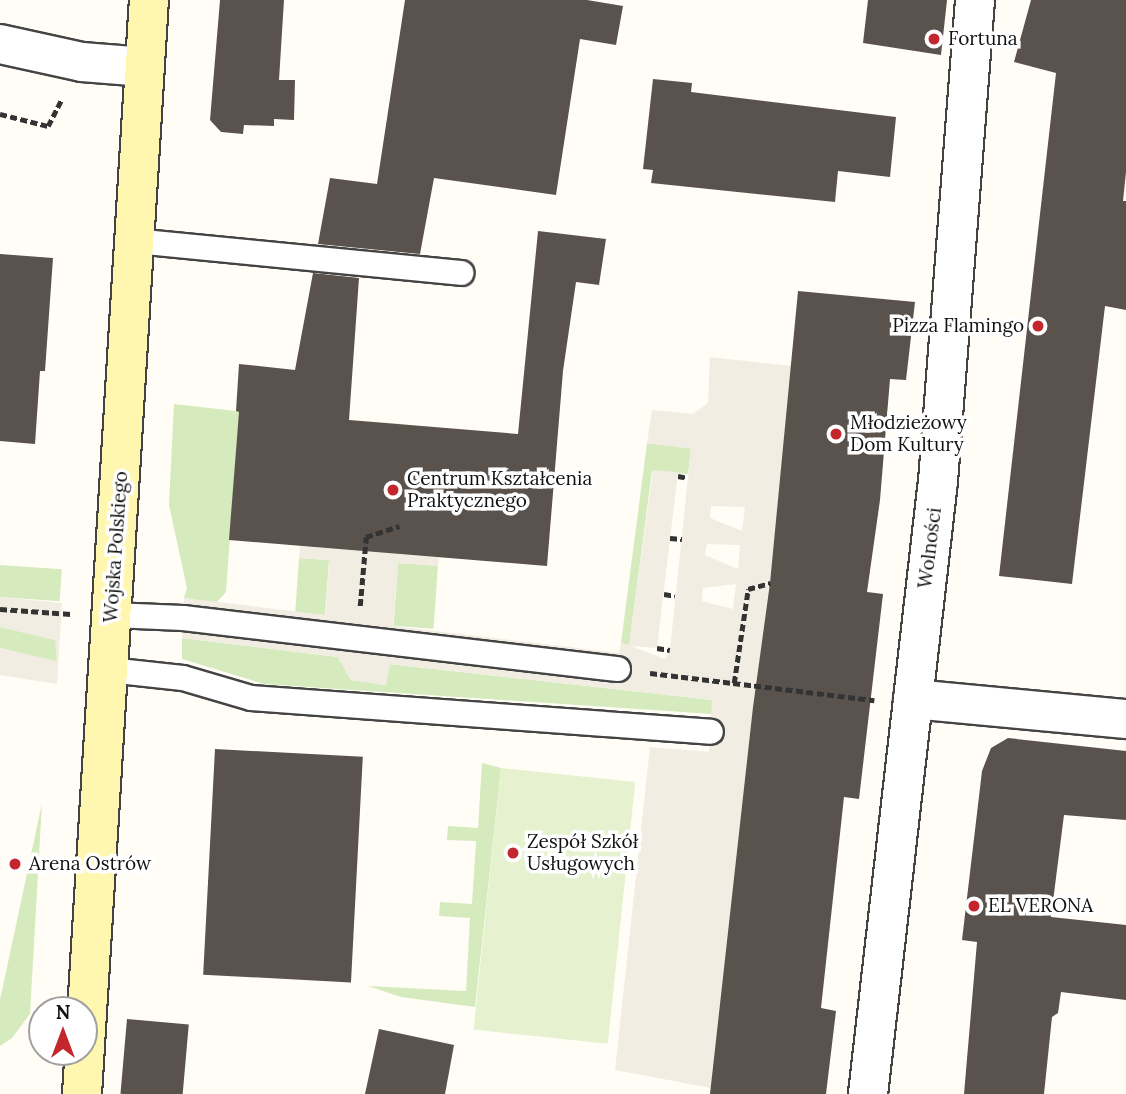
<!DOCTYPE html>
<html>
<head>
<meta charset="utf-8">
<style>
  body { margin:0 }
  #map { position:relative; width:1126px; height:1094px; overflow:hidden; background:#fffdf5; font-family:Lora,serif }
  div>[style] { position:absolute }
  .green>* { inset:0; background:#d5ebbd; transform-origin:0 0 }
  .pitch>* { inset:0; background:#e6f2cf; transform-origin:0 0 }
  .plaza>* { inset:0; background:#f1ede2 }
  .building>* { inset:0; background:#5a524d; transform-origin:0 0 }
  .path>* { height:4.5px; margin-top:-2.25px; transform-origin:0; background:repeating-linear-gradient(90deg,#333 0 7px,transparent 0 10.5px) }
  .roads { filter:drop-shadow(2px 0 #444) drop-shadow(-2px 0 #444) drop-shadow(0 2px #444) drop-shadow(0 -2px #444) }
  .service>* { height:24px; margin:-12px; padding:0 12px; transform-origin:12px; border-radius:12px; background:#fff }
  .minor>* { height:38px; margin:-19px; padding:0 19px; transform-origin:19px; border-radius:19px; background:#fff }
  .secondary>* { height:38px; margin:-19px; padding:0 19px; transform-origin:19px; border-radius:19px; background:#fff6b0 }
  .dots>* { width:19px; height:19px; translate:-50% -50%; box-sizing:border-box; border:4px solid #fff; border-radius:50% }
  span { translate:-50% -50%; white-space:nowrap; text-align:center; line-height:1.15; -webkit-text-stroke:7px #fff; paint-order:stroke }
  .poi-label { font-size:19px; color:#111 }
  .left { translate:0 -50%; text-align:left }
  .right { translate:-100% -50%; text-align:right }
  .street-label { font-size:19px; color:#111 }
  .north { position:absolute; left:28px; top:996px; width:70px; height:70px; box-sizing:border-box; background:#fff; border:2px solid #a0a0a0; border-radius:50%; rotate:0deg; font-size:19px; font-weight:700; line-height:28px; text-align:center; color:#111 }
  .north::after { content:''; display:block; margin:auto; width:24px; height:32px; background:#c4262e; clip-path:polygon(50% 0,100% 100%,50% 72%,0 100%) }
</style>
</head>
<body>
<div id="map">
  <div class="green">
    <i style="clip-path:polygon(174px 404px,253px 413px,237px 439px,226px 592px,216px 603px,184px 598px,187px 588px,169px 505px)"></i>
    <i style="clip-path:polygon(647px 443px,691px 448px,688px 474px,652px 471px,629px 646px,621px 643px)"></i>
    <i style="left:299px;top:558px;width:30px;height:55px;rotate:4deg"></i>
    <i style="left:398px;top:563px;width:40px;height:63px;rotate:4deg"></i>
    <i style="left:0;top:565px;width:62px;height:32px;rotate:4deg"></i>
    <i style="clip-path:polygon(0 627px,56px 640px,57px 662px,0 648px)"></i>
    <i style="clip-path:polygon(182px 638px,338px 657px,351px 680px,386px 685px,389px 664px,713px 700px,712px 714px,264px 684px,182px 659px)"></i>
    <i style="clip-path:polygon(482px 763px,501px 768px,475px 1007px,401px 997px,368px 986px,466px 991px,470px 918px,439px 916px,440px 902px,472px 904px,476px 841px,447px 840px,448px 826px,478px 828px)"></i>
    <i style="clip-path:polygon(42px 803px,30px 1014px,12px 1038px,0 1046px,0 1000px)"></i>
  </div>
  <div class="pitch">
    <i style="left:501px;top:768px;width:135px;height:263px;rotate:6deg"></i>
  </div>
  <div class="plaza">
    <i style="clip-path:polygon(evenodd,710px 357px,792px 366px,770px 583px,753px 707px,712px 1074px,727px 1091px,615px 1070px,650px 747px,709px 752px,712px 700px,390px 664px,386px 685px,351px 680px,338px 657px,182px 638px,184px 598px,326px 615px,329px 560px,299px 558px,300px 546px,328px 548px,337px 419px,406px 424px,397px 554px,439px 557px,438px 566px,398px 563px,393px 626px,619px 653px,621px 643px,629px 645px,653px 470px,678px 472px,657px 648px,631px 646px,665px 659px,670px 650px,691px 449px,647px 443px,652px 410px,693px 414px,708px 403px,710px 357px,711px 506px,745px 507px,742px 531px,710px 518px,711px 506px,710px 357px,707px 544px,740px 545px,738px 569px,705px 555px,707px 544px,710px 357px,736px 584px,733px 609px,702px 601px,703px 588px,736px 584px)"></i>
    <i style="clip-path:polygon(0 597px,62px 603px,57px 684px,0 675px,0 648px,57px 661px,55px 640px,0 627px)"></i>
  </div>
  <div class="building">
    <i style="clip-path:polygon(220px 0,284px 0,279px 80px,295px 80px,294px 120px,274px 119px,274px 126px,244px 125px,243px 134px,221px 132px,210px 120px)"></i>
    <i style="clip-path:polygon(405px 0,587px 0,623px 6px,616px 45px,580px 39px,556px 195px,434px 178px,420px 254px,318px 244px,330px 178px,377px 184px)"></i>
    <i style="clip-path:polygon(868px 0,947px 0,941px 55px,863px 43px)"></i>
    <i style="clip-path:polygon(1031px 0,1126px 0,1126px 172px,1123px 201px,1126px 201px,1126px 310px,1105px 306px,1072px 584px,999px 576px,1056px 73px,1014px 62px)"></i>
    <i style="clip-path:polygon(653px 79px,692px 83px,691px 92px,896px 117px,890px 177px,838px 171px,835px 202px,651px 183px,653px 170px,643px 169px)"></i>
    <i style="clip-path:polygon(538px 231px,606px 239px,599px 285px,576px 282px,563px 371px,547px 566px,229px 540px,239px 412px,236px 411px,239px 364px,295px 370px,313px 273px,359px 278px,349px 420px,518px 434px)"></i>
    <i style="clip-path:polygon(0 254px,53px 258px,45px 371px,40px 371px,35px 444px,0 441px)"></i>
    <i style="clip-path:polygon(798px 291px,915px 302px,906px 380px,890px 379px,880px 500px,867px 592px,883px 594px,859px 799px,844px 797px,821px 1008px,836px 1011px,826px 1094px,710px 1094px,753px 707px,770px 583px)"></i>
    <i style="clip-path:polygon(1008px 738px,1126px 751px,1126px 820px,1064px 815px,1051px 917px,1126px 925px,1126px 1000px,1061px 992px,1058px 1013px,1052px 1017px,1044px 1094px,964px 1094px,977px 942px,962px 940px,982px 771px,991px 748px)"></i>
    <i style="left:215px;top:749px;width:148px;height:226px;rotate:3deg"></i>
    <i style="left:127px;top:1019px;width:62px;height:75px;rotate:5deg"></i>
    <i style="clip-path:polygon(379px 1029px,454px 1045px,445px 1094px,365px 1094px)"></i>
  </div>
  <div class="path">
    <i style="left:0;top:114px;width:49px;rotate:14deg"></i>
    <i style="left:48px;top:126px;width:30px;rotate:-63deg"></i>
    <i style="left:678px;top:476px;width:10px;rotate:11deg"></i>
    <i style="left:670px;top:538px;width:12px;rotate:5deg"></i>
    <i style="left:664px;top:594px;width:11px;rotate:10deg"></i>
    <i style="left:360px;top:606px;width:69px;rotate:-85deg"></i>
    <i style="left:366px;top:537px;width:35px;rotate:-18deg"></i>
    <i style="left:0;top:609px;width:71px;rotate:4deg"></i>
    <i style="left:657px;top:648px;width:13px;rotate:9deg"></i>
    <i style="left:650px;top:673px;width:226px;rotate:6.9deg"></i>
    <i style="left:734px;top:683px;width:95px;rotate:-81.5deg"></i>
    <i style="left:748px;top:589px;width:23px;rotate:-15deg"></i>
  </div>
  <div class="roads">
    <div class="service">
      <i style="left:135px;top:241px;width:328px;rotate:5.6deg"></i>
      <i style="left:112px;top:615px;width:71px;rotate:2.4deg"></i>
      <i style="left:183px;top:618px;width:438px;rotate:6.7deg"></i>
      <i style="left:109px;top:670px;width:74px;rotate:6.2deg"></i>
      <i style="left:183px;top:678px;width:71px;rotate:16.4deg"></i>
      <i style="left:251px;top:698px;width:461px;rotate:4.2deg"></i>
    </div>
    <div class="minor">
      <i style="left:0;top:44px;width:84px;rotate:12.4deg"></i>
      <i style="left:82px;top:62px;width:63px;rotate:4.5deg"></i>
      <i style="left:913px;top:699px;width:214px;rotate:5.4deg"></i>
      <i style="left:868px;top:1094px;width:617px;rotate:-83.49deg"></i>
      <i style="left:938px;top:481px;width:482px;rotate:-85.6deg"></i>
    </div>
    <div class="secondary">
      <i style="left:82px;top:1094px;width:1096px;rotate:-86.5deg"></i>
    </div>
  </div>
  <div class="dots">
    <i style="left:934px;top:39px;background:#c4262e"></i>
    <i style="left:1038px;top:326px;background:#c4262e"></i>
    <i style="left:836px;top:434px;background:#c4262e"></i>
    <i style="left:393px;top:490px;background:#c4262e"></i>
    <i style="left:513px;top:853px;background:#c4262e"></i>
    <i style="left:15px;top:864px;background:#c4262e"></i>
    <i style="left:974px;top:906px;background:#c4262e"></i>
  </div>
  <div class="poi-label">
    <span class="left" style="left:948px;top:39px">Fortuna</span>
    <span class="right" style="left:1024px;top:326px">Pizza Flamingo</span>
    <span class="left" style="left:850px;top:434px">Młodzieżowy<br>Dom Kultury</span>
    <span class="left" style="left:407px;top:490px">Centrum Kształcenia<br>Praktycznego</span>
    <span class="left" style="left:527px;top:853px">Zespół Szkół<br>Usługowych</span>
    <span class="left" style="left:29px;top:864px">Arena Ostrów</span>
    <span class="left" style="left:988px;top:906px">EL VERONA</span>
  </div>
  <div class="street-label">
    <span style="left:116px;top:547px;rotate:-86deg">Wojska Polskiego</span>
    <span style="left:930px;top:548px;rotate:-83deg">Wolności</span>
  </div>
  <div class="north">N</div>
</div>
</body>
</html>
